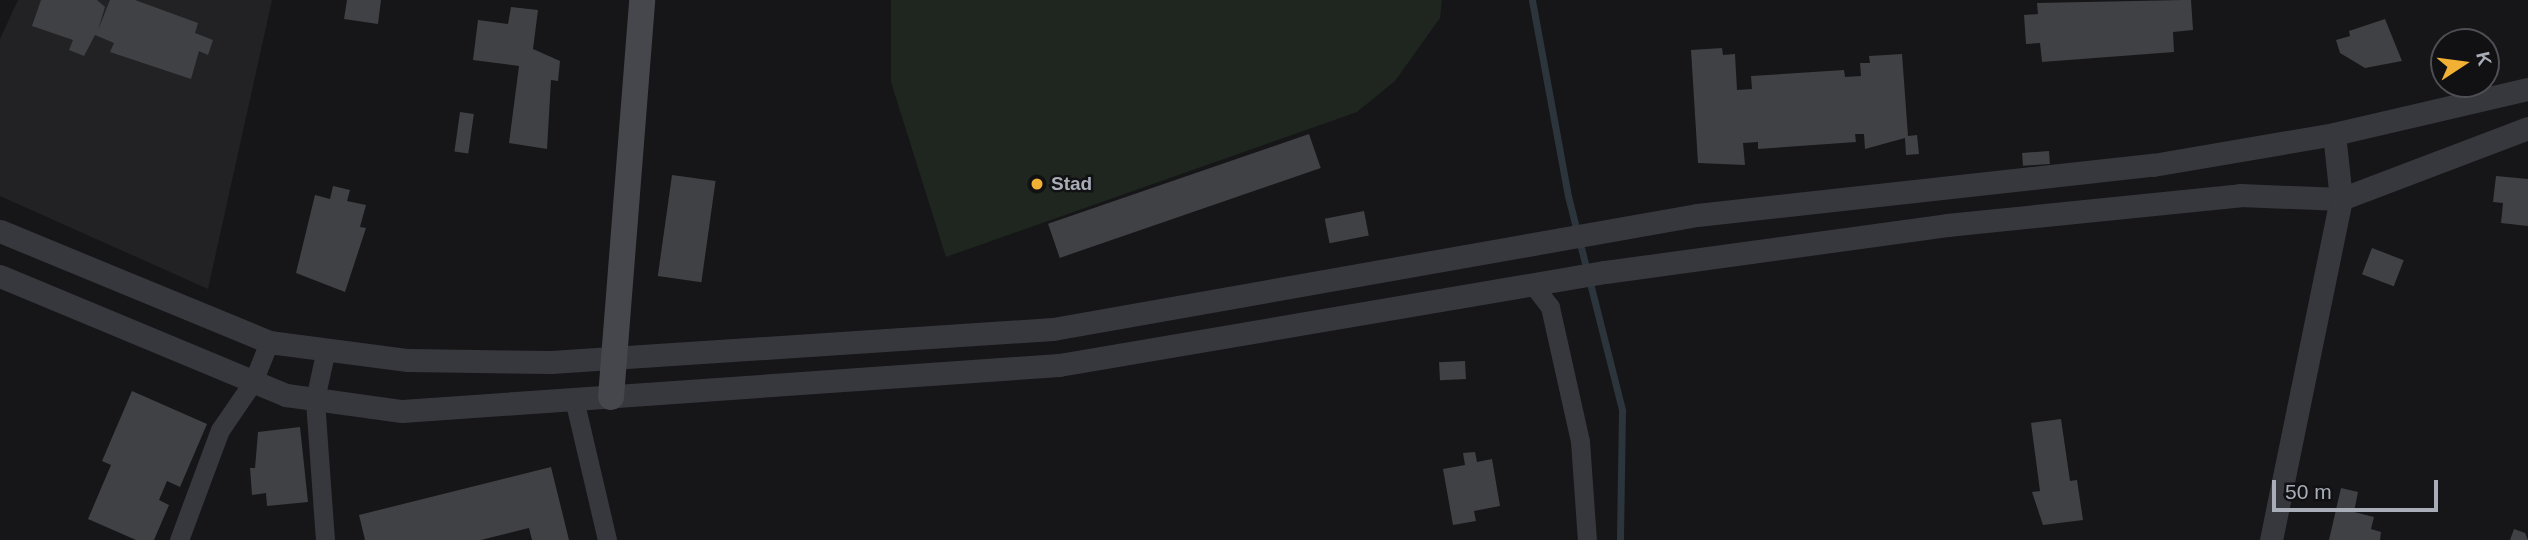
<!DOCTYPE html>
<html>
<head>
<meta charset="utf-8">
<style>
  body { margin:0 }
  #map { position:relative; width:2528px; height:540px; overflow:hidden; background:#161618; font-family:Helvetica,sans-serif }
  div>[style] { position:absolute }
  .built>* { inset:0; background:#222225 }
  .green>* { inset:0; background:#1e261f }
  .stream>* { height:7px; margin:-3.5px; padding:0 3.5px; transform-origin:3.5px; border-radius:3.5px; background:#2c353c }
  .building>* { inset:0; background:#404145; transform-origin:0 0 }
  .minor>* { height:19px; margin:-9.5px; padding:0 9.5px; transform-origin:9.5px; border-radius:9.5px; background:#37383d }
  .tertiary>* { height:23px; margin:-11.5px; padding:0 11.5px; transform-origin:11.5px; border-radius:11.5px; background:#37383d }
  .secondary>* { height:26px; margin:-13px; padding:0 13px; transform-origin:13px; border-radius:13px; background:#45474d }
  .dots>* { width:19px; height:19px; translate:-50% -50%; box-sizing:border-box; border:4px solid #111113; border-radius:50% }
  span { translate:-50% -50%; white-space:nowrap; text-align:center; line-height:1.15; -webkit-text-stroke:5px #111113; paint-order:stroke }
  .poi-label { font-size:19px; color:#a8adb8; font-weight:700 }
  .left { translate:0 -50%; text-align:left }
  .north { position:absolute; left:2430px; top:28px; width:70px; height:70px; box-sizing:border-box; background:#111113; border:2px solid #4d4f55; border-radius:50%; rotate:77deg; font-size:19px; font-weight:700; line-height:28px; text-align:center; color:#a8adb8 }
  .north::after { content:''; display:block; margin:auto; width:24px; height:32px; background:#f2b134; clip-path:polygon(50% 0,100% 100%,50% 72%,0 100%) }
  .scale { position:absolute; left:2272px; top:480px; width:166px; height:32px; box-sizing:border-box; border:4px solid #a8adb8; border-top:0; padding-left:9px; font-size:21px; line-height:24px; white-space:nowrap; color:#a8adb8; -webkit-text-stroke:5px #111113; paint-order:stroke }
</style>
</head>
<body>
<div id="map">
  <div class="built">
    <i style="clip-path:polygon(18px 0,272px 0,208px 289px,0 196px,0 39px)"></i>
  </div>
  <div class="green">
    <i style="clip-path:polygon(891px 0,1442px 0,1440px 18px,1395px 81px,1357px 112px,946px 257px,891px 82px)"></i>
  </div>
  <div class="stream">
    <i style="left:1532px;top:0;width:199px;rotate:79.6deg"></i>
    <i style="left:1568px;top:196px;width:221px;rotate:75.8deg"></i>
    <i style="left:1622px;top:410px;width:130px;rotate:90.9deg"></i>
  </div>
  <div class="building">
    <i style="clip-path:polygon(41px 0,97px 0,105px 7px,98px 30px,110px 0,135px 0,198px 23px,195px 33px,213px 40px,208px 55px,199px 51px,191px 79px,110px 52px,114px 43px,95px 35px,84px 56px,69px 50px,73px 40px,32px 26px)"></i>
    <i style="clip-path:polygon(347px 0,381px 0,378px 24px,344px 19px)"></i>
    <i style="clip-path:polygon(2183px 0,2191px 0,2193px 30px,2173px 32px,2174px 52px,2042px 62px,2040px 43px,2026px 44px,2024px 15px,2038px 14px,2037px 3px)"></i>
    <i style="clip-path:polygon(511px 7px,538px 10px,533px 49px,560px 61px,558px 81px,551px 80px,547px 149px,509px 143px,519px 66px,473px 60px,478px 20px,508px 24px)"></i>
    <i style="clip-path:polygon(2385px 19px,2402px 61px,2365px 68px,2340px 53px,2336px 40px,2350px 36px,2349px 31px)"></i>
    <i style="clip-path:polygon(1722px 48px,1723px 55px,1735px 54px,1737px 90px,1752px 89px,1751px 76px,1844px 70px,1845px 77px,1861px 76px,1860px 63px,1870px 63px,1869px 56px,1902px 54px,1908px 136px,1917px 135px,1919px 154px,1906px 155px,1905px 138px,1865px 149px,1864px 134px,1855px 134px,1856px 142px,1758px 149px,1758px 142px,1743px 143px,1745px 165px,1698px 163px,1691px 50px)"></i>
    <i style="left:460px;top:112px;width:14px;height:40px;rotate:8deg"></i>
    <i style="left:1309px;top:134px;width:36px;height:276px;rotate:71deg"></i>
    <i style="left:2049px;top:151px;width:13px;height:27px;rotate:86deg"></i>
    <i style="left:672px;top:175px;width:44px;height:102px;rotate:8deg"></i>
    <i style="clip-path:polygon(2496px 176px,2528px 179px,2528px 226px,2501px 223px,2503px 203px,2493px 202px)"></i>
    <i style="clip-path:polygon(333px 186px,350px 190px,347px 201px,366px 205px,360px 227px,366px 228px,345px 292px,296px 273px,315px 195px,330px 199px)"></i>
    <i style="left:1364px;top:211px;width:25px;height:40px;rotate:79deg"></i>
    <i style="left:2372px;top:248px;width:34px;height:28px;rotate:21deg"></i>
    <i style="left:1465px;top:361px;width:18px;height:26px;rotate:87deg"></i>
    <i style="clip-path:polygon(132px 391px,207px 424px,180px 487px,167px 481px,159px 500px,169px 505px,154px 540px,136px 540px,88px 519px,111px 465px,102px 461px)"></i>
    <i style="clip-path:polygon(2061px 419px,2070px 481px,2077px 480px,2083px 520px,2043px 525px,2032px 492px,2040px 491px,2031px 423px)"></i>
    <i style="clip-path:polygon(300px 427px,308px 502px,267px 506px,266px 493px,252px 495px,250px 468px,255px 468px,258px 432px)"></i>
    <i style="clip-path:polygon(1475px 452px,1477px 462px,1492px 459px,1500px 506px,1474px 511px,1476px 521px,1453px 525px,1443px 469px,1465px 465px,1463px 453px)"></i>
    <i style="clip-path:polygon(551px 467px,569px 540px,532px 540px,529px 528px,481px 540px,365px 540px,359px 515px)"></i>
    <i style="clip-path:polygon(2341px 488px,2358px 492px,2354px 512px,2374px 517px,2371px 529px,2381px 532px,2380px 540px,2329px 540px)"></i>
    <i style="clip-path:polygon(2514px 529px,2525px 533px,2528px 540px,2510px 540px)"></i>
  </div>
  <div class="minor">
    <i style="left:1533px;top:285px;width:28px;rotate:52deg"></i>
    <i style="left:1550px;top:307px;width:137px;rotate:77.4deg"></i>
    <i style="left:1580px;top:441px;width:99px;rotate:86deg"></i>
    <i style="left:574px;top:399px;width:145px;rotate:76.8deg"></i>
    <i style="left:179px;top:540px;width:117px;rotate:-69.6deg"></i>
    <i style="left:220px;top:430px;width:58px;rotate:-55.5deg"></i>
    <i style="left:253px;top:382px;width:43px;rotate:-68.2deg"></i>
    <i style="left:325px;top:540px;width:141px;rotate:-94.1deg"></i>
    <i style="left:315px;top:399px;width:51px;rotate:-77.6deg"></i>
  </div>
  <div class="tertiary">
    <i style="left:0;top:231px;width:291px;rotate:22.4deg"></i>
    <i style="left:269px;top:342px;width:140px;rotate:7.4deg"></i>
    <i style="left:408px;top:360px;width:143px;rotate:0.8deg"></i>
    <i style="left:551px;top:362px;width:503px;rotate:-3.76deg"></i>
    <i style="left:1053px;top:329px;width:654px;rotate:-10.04deg"></i>
    <i style="left:1697px;top:215px;width:459px;rotate:-6.3deg"></i>
    <i style="left:2153px;top:165px;width:184px;rotate:-9.7deg"></i>
    <i style="left:2334px;top:134px;width:199px;rotate:-13.1deg"></i>
    <i style="left:0;top:276px;width:310px;rotate:22.6deg"></i>
    <i style="left:286px;top:395px;width:117px;rotate:7.9deg"></i>
    <i style="left:402px;top:411px;width:659px;rotate:-4.01deg"></i>
    <i style="left:1059px;top:365px;width:554px;rotate:-9.67deg"></i>
    <i style="left:1605px;top:272px;width:345px;rotate:-7.8deg"></i>
    <i style="left:1947px;top:225px;width:295px;rotate:-5.8deg"></i>
    <i style="left:2240px;top:195px;width:101px;rotate:2.3deg"></i>
    <i style="left:2341px;top:199px;width:200px;rotate:-20.8deg"></i>
    <i style="left:2271px;top:540px;width:348px;rotate:-78.4deg"></i>
    <i style="left:2341px;top:199px;width:65px;rotate:-96.1deg"></i>
  </div>
  <div class="secondary">
    <i style="left:611px;top:397px;width:398px;rotate:-85.5deg"></i>
  </div>
  <div class="dots">
    <i style="left:1037px;top:184px;background:#f2b134"></i>
  </div>
  <div class="poi-label">
    <span class="left" style="left:1051px;top:184px">Stad</span>
  </div>
  <div class="north">K</div>
  <div class="scale">50 m</div>
</div>
</body>
</html>
